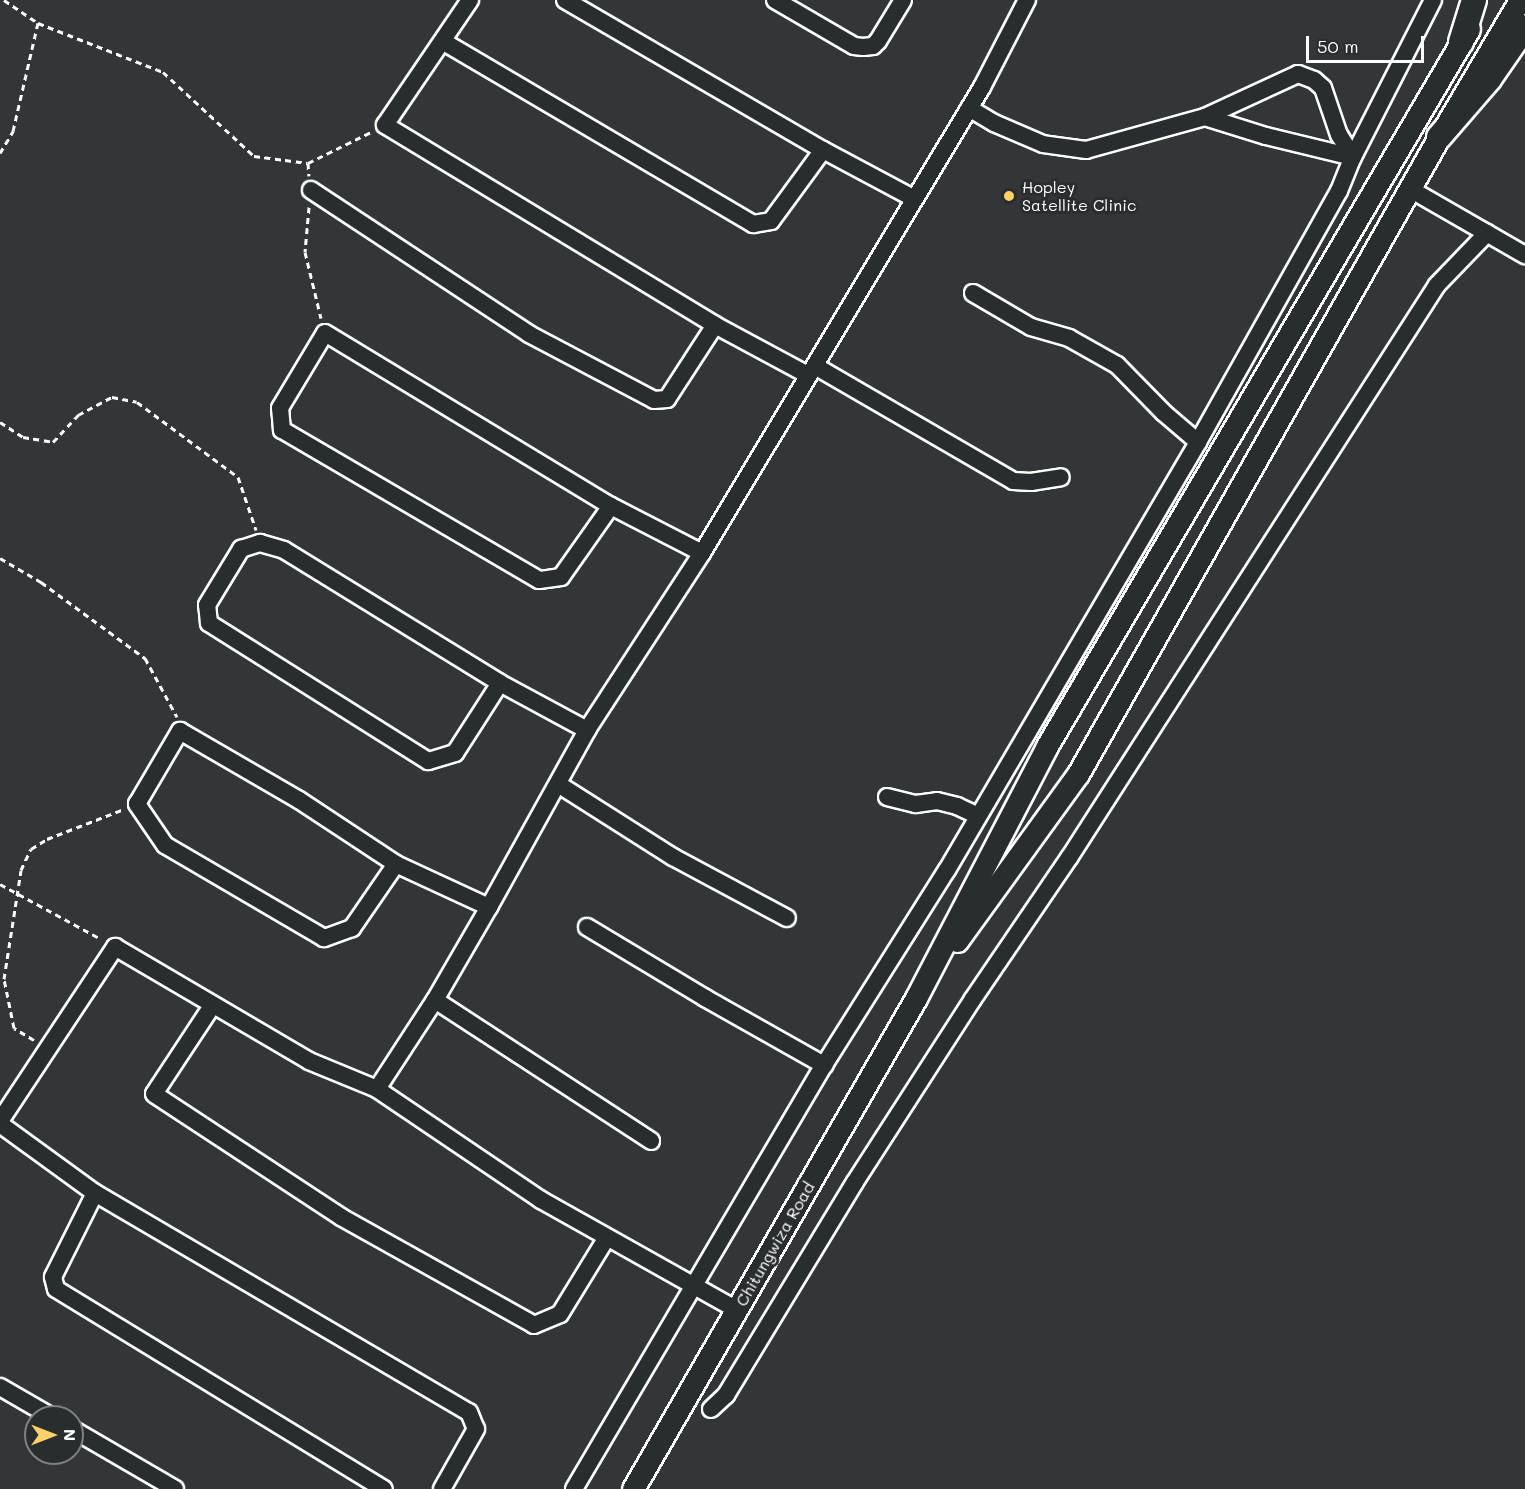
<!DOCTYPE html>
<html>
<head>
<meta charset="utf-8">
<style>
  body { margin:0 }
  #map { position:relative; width:1525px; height:1489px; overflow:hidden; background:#333536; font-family:Mali,sans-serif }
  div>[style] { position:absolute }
  .path>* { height:3px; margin-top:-1.5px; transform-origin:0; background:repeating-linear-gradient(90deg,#fff 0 6px,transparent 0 10.5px) }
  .roads { filter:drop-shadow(2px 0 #fff) drop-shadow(-2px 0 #fff) drop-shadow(0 2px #fff) drop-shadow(0 -2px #fff) }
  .minor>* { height:16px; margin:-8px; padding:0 8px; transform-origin:8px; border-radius:8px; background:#2a2d2e }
  .major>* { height:21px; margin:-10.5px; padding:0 10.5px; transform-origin:10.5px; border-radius:10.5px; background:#2a2d2e }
  .highway>* { height:24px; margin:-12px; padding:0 12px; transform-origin:12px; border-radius:12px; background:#2a2d2e }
  .dots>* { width:16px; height:16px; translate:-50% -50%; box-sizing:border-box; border:3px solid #2a2d2e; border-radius:50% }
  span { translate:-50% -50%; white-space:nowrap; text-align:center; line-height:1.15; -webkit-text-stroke:6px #2a2d2e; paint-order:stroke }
  .poi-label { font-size:16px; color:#fff }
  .left { translate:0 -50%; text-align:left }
  .street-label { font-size:16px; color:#fff }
  .north { position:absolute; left:24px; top:1405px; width:60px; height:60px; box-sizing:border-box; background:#2a2d2e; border:2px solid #7f8182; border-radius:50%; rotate:90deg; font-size:16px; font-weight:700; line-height:24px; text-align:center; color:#fff }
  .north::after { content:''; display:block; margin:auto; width:21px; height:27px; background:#ffd166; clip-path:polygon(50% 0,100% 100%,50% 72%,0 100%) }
  .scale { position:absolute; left:1306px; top:36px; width:118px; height:27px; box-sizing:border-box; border:3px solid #fff; border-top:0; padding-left:8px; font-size:18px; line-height:21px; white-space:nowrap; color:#fff; -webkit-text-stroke:4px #2a2d2e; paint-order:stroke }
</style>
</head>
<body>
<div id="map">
  <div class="path">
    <i style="left:4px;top:0;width:41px;rotate:34.1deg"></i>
    <i style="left:38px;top:23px;width:134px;rotate:21.4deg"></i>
    <i style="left:163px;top:72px;width:124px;rotate:42.7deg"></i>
    <i style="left:254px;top:156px;width:54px;rotate:7.4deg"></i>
    <i style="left:308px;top:163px;width:70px;rotate:-26.2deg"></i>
    <i style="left:0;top:153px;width:26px;rotate:-59deg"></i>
    <i style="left:13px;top:131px;width:111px;rotate:-77deg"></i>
    <i style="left:308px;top:163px;width:13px;rotate:86deg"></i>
    <i style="left:309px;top:207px;width:45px;rotate:95.1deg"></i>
    <i style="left:305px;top:252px;width:68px;rotate:76.4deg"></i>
    <i style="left:0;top:422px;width:27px;rotate:33deg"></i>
    <i style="left:23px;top:437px;width:30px;rotate:9deg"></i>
    <i style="left:53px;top:442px;width:37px;rotate:-47deg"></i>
    <i style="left:78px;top:415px;width:38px;rotate:-28deg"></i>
    <i style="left:112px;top:397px;width:25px;rotate:11deg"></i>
    <i style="left:137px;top:402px;width:126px;rotate:36.6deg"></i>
    <i style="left:238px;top:477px;width:56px;rotate:71.2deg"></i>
    <i style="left:0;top:558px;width:48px;rotate:30.3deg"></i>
    <i style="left:41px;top:582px;width:129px;rotate:36.2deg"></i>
    <i style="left:145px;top:658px;width:67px;rotate:61.5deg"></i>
    <i style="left:0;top:884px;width:115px;rotate:28.6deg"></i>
    <i style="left:34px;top:1040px;width:23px;rotate:-149deg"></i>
    <i style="left:14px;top:1028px;width:50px;rotate:-101.5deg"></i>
    <i style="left:4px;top:979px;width:110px;rotate:-81.1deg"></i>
    <i style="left:21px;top:870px;width:23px;rotate:-65deg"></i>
    <i style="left:31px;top:849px;width:19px;rotate:-32deg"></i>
    <i style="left:47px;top:839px;width:83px;rotate:-21.3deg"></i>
  </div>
  <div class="roads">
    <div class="minor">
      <i style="left:470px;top:0;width:151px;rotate:124.2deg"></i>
      <i style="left:385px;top:125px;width:386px;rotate:31.2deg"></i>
      <i style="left:715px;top:325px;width:106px;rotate:28.3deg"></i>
      <i style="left:565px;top:0;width:298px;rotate:30.2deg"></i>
      <i style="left:823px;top:150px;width:102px;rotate:28.1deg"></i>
      <i style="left:775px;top:0;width:91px;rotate:30.2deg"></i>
      <i style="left:854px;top:46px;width:9px;rotate:6deg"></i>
      <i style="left:863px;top:47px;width:10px;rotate:-6deg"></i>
      <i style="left:873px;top:46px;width:7px;rotate:-45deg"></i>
      <i style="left:878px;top:41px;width:48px;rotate:-58.6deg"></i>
      <i style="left:444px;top:42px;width:359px;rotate:30.5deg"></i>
      <i style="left:753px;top:224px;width:18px;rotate:-9deg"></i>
      <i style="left:771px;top:221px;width:88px;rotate:-53.8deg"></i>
      <i style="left:1205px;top:117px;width:64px;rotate:17.3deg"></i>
      <i style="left:1266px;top:136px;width:89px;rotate:13.6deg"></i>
      <i style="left:1353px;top:157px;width:176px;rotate:-63deg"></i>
      <i style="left:1410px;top:189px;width:133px;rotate:29.9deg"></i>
      <i style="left:311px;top:190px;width:261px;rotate:33.4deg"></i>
      <i style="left:529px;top:334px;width:141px;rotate:27.8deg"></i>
      <i style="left:654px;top:400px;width:13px;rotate:-4deg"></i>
      <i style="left:667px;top:399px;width:88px;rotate:-57deg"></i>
      <i style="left:973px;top:293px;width:67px;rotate:30.4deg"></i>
      <i style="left:1031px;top:327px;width:40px;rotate:16deg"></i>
      <i style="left:1069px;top:338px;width:55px;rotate:29.4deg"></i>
      <i style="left:1117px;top:365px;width:67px;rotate:45.6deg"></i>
      <i style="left:1164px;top:413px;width:45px;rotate:40.5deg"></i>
      <i style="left:815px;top:366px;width:229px;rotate:30.1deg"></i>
      <i style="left:1013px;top:481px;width:18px;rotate:3deg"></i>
      <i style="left:1031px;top:482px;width:30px;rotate:-9deg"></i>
      <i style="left:611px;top:506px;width:87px;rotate:125.2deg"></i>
      <i style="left:561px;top:577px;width:22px;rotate:172deg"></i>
      <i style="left:539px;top:580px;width:298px;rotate:-149.7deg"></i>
      <i style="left:282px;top:430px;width:22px;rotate:-95deg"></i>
      <i style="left:280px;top:408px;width:87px;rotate:-59deg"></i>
      <i style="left:325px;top:333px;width:334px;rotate:31.2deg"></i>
      <i style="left:611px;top:506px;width:102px;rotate:27.3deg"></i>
      <i style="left:500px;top:683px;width:83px;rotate:122.7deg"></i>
      <i style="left:455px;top:753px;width:28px;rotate:163deg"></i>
      <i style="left:428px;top:761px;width:259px;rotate:-147.8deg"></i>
      <i style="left:209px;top:623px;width:18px;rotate:-96deg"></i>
      <i style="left:207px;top:605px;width:66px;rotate:-58.7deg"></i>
      <i style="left:241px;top:549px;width:20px;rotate:-18deg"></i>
      <i style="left:260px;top:543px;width:25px;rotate:16deg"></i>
      <i style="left:284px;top:550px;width:254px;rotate:31.6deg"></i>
      <i style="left:500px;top:683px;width:99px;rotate:28.4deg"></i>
      <i style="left:558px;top:784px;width:136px;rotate:32.4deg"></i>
      <i style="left:673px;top:857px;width:129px;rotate:28.2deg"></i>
      <i style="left:887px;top:797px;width:30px;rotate:14deg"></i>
      <i style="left:916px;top:804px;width:21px;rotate:-8deg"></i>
      <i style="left:937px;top:801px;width:21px;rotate:14deg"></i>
      <i style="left:957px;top:806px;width:23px;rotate:25deg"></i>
      <i style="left:396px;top:864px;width:78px;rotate:124.5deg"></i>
      <i style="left:352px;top:928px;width:30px;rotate:160deg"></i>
      <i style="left:324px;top:938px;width:184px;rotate:-149.7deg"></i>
      <i style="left:165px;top:845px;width:50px;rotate:-124.3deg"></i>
      <i style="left:137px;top:804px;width:85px;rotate:-59.5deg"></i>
      <i style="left:180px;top:731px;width:138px;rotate:30.1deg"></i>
      <i style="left:299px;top:800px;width:116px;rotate:33.4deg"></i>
      <i style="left:396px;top:864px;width:102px;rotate:24.8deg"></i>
      <i style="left:587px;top:927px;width:138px;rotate:31deg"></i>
      <i style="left:705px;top:998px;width:137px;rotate:29.4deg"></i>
      <i style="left:435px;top:1000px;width:258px;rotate:33.1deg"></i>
      <i style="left:212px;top:1006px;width:105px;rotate:123.4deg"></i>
      <i style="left:154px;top:1094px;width:224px;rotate:33.3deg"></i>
      <i style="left:341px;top:1217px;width:221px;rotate:29.2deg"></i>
      <i style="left:534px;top:1325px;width:28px;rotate:-23deg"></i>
      <i style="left:560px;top:1314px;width:88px;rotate:-58.5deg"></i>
      <i style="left:377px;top:1089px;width:106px;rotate:-56.9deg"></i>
      <i style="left:435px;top:1000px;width:108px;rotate:-59.9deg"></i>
      <i style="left:489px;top:907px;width:202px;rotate:-61deg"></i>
      <i style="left:587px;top:730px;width:211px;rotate:-57deg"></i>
      <i style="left:702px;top:553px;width:544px;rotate:-59deg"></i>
      <i style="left:982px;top:87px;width:98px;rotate:-62.7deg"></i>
      <i style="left:0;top:1121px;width:209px;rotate:-56.5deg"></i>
      <i style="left:115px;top:947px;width:225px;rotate:30.4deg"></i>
      <i style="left:309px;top:1061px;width:74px;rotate:22.4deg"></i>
      <i style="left:377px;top:1089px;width:198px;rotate:34.1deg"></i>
      <i style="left:541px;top:1200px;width:225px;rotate:29.3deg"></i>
      <i style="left:0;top:1124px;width:117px;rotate:36deg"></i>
      <i style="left:95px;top:1193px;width:433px;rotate:30.4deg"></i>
      <i style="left:469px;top:1412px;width:18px;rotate:68deg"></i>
      <i style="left:476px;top:1429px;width:69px;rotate:119.5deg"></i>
      <i style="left:95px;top:1193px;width:94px;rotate:116.6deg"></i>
      <i style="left:53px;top:1277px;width:12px;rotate:76deg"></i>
      <i style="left:56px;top:1289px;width:384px;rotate:31.4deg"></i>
      <i style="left:0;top:1387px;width:60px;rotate:30deg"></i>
      <i style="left:711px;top:1409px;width:21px;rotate:-43deg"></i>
      <i style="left:726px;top:1395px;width:249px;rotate:-58.8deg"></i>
      <i style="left:855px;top:1182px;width:218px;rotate:-57.2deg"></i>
      <i style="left:973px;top:999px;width:171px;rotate:-55.8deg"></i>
      <i style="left:1069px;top:858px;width:681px;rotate:-57.29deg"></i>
      <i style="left:1437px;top:285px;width:72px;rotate:-46.1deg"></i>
      <i style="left:72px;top:1429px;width:119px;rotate:30.2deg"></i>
      <i style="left:574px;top:1489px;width:492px;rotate:-59.5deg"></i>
      <i style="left:824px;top:1065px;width:231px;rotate:-57.8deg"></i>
      <i style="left:947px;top:870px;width:496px;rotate:-59.6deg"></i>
      <i style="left:1198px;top:442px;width:288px;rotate:-60.7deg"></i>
      <i style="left:1339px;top:191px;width:37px;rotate:-68deg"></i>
      <i style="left:1353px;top:157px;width:26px;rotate:-122deg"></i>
      <i style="left:1339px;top:135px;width:50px;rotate:-108.8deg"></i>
      <i style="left:1323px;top:88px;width:12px;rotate:-138deg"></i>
      <i style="left:1314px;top:80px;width:17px;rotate:-159deg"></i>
      <i style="left:1298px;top:74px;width:102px;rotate:155.2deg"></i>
      <i style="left:1205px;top:117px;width:123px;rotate:164.5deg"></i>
      <i style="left:1086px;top:150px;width:43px;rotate:-172.1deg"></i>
      <i style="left:1043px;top:144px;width:53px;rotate:-156.8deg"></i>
      <i style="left:994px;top:123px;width:29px;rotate:-149deg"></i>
    </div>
    <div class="major">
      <i style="left:957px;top:941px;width:206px;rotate:-54.1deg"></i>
      <i style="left:1078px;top:774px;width:732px;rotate:-60.46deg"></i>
      <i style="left:1439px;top:137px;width:159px;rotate:-59.4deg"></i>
      <i style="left:633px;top:1489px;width:567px;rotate:-60.04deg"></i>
      <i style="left:916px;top:998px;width:284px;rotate:-62.5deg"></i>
      <i style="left:1047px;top:746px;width:832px;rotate:-59.52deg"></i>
    </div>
    <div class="highway">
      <i style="left:1461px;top:42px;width:44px;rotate:-72.8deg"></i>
      <i style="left:1439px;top:137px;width:77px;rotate:-49.2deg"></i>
      <i style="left:1489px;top:79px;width:63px;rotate:-55.3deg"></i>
    </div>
  </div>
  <div class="dots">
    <i style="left:1009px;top:196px;background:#ffd166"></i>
  </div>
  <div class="poi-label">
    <span class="left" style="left:1022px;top:196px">Hopley<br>Satellite Clinic</span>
  </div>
  <div class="street-label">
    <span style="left:775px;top:1244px;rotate:-60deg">Chitungwiza Road</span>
  </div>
  <div class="north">N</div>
  <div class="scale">50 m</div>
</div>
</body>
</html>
